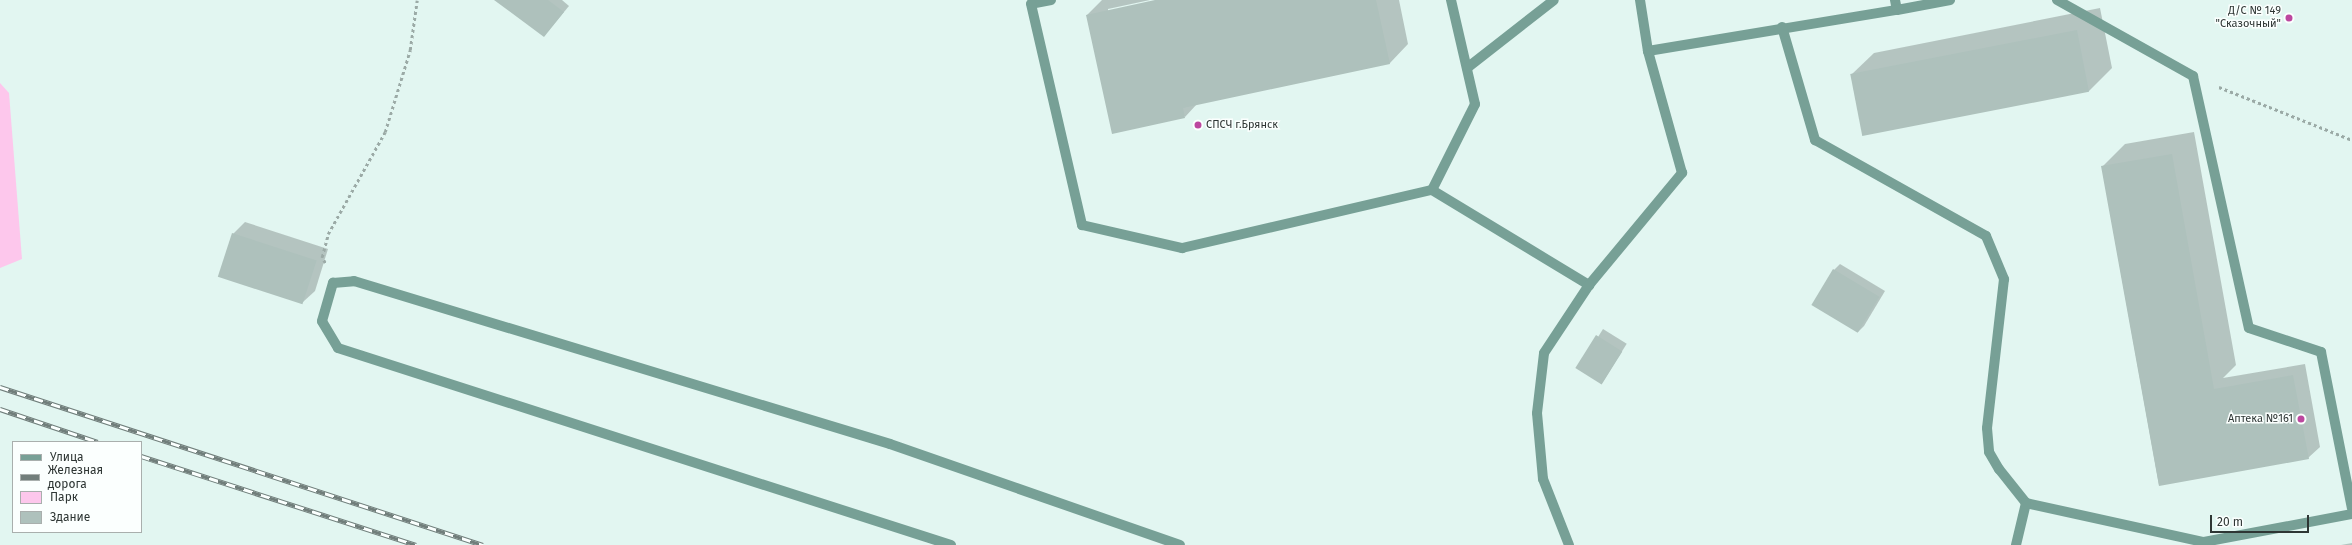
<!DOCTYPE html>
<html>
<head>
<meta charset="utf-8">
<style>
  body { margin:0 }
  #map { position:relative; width:2352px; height:545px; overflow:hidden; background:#e2f6f1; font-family:"Fira Sans",sans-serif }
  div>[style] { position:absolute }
  .green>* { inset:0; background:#fdc7ec }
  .shadow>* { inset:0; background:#0003; transform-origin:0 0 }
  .building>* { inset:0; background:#aec1bc; transform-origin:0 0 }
  .path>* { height:2.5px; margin-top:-1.25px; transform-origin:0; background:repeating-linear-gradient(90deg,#9baaa6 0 3px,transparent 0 6px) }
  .minor>* { height:10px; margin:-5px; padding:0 5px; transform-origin:5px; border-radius:5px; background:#77a096 }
  .rail>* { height:4.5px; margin-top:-2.25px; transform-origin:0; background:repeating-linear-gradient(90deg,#fbfffe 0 9px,#717e7b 0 18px); box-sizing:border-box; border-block:1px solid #717e7b }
  .dots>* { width:11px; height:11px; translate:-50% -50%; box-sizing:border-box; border:2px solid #fbfffe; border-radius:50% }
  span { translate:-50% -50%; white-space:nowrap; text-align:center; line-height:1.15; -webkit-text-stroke:3px #fbfffe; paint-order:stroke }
  .poi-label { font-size:11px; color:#2e3634 }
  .right { translate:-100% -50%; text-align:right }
  .left { translate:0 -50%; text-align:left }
  .legend { position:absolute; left:12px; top:441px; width:130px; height:92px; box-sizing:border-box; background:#fbfffe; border:1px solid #a9afad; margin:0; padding:5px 7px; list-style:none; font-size:12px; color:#2e3634 }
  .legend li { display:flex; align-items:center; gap:8px; height:20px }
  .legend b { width:20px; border:1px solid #a9afad }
  .scale { position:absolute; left:2210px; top:515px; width:99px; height:18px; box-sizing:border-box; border:2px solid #2e3634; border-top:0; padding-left:5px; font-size:12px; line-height:14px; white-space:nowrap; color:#2e3634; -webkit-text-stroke:3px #fbfffe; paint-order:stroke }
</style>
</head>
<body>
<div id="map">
  <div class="green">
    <i style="clip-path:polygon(0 83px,9px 93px,22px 259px,0 268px)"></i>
  </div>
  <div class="shadow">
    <i style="clip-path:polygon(496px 0,562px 0,569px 6px,544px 36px)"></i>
    <i style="clip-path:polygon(1102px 0,1150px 0,1108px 9px,1108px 11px,1159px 0,1399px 0,1408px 44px,1390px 63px,1197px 104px,1185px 117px,1087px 15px)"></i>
    <i style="clip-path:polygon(2100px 8px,2112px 68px,2089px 91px,1851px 75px,1874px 53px)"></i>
    <i style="clip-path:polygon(2194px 132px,2236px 365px,2223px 378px,2305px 364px,2320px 447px,2308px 458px,2159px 485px,2102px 167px,2125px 144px)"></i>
    <i style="clip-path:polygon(245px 222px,328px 249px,315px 291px,303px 302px,233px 234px)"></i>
    <i style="clip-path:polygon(1840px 264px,1885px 291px,1864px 326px,1858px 332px,1834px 270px)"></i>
    <i style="left:1603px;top:329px;width:28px;height:46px;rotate:32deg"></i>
    <i style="clip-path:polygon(2352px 543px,2352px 545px,2341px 545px)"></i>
  </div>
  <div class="building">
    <i style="clip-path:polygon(494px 0,548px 0,564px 12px,544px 37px)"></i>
    <i style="clip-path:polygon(1155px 0,1376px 0,1390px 64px,1183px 108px,1185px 118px,1112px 134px,1086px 15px)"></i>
    <i style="left:2077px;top:30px;width:63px;height:231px;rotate:79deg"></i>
    <i style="clip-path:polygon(2172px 154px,2214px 389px,2293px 375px,2309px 459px,2159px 486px,2101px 166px)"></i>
    <i style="left:232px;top:233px;width:89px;height:46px;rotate:18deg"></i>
    <i style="left:1833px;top:269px;width:54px;height:42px;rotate:31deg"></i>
    <i style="left:1596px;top:335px;width:31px;height:39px;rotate:32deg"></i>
  </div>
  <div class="path">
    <i style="left:2219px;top:87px;width:143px;rotate:21.7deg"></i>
    <i style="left:325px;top:263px;width:7px;rotate:-117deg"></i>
    <i style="left:322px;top:257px;width:24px;rotate:-75deg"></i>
    <i style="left:328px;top:234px;width:117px;rotate:-60.8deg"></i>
    <i style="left:385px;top:132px;width:86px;rotate:-73deg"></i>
    <i style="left:410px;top:50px;width:50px;rotate:-82deg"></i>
  </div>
  <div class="minor">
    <i style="left:1051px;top:0;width:20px;rotate:169deg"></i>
    <i style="left:1031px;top:4px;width:227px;rotate:77deg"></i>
    <i style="left:1082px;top:225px;width:103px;rotate:13deg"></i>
    <i style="left:1182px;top:248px;width:257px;rotate:-13.1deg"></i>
    <i style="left:1432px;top:190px;width:96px;rotate:-63.4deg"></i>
    <i style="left:1475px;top:104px;width:107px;rotate:-103deg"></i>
    <i style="left:1640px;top:0;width:52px;rotate:81.1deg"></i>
    <i style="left:1648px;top:51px;width:252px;rotate:-9.4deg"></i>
    <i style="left:1895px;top:0;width:10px;rotate:79deg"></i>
    <i style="left:1897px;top:10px;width:54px;rotate:-10.7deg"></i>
    <i style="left:2057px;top:0;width:156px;rotate:29.2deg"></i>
    <i style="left:2193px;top:76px;width:258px;rotate:77.5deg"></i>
    <i style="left:2249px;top:328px;width:76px;rotate:18.4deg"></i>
    <i style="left:2321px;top:352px;width:159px;rotate:78.8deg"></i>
    <i style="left:1782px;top:27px;width:118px;rotate:73.7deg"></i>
    <i style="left:1815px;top:140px;width:196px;rotate:29.3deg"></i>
    <i style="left:1986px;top:236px;width:47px;rotate:67.3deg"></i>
    <i style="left:2004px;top:279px;width:150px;rotate:96.5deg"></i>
    <i style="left:1987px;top:428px;width:24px;rotate:85deg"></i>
    <i style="left:1989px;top:452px;width:20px;rotate:60deg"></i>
    <i style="left:1999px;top:469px;width:43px;rotate:51.5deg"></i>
    <i style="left:2026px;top:503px;width:182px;rotate:12.4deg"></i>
    <i style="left:2204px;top:542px;width:151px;rotate:-10.7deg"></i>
    <i style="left:1467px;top:68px;width:110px;rotate:-38deg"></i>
    <i style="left:1432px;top:190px;width:184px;rotate:31.2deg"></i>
    <i style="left:1589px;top:285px;width:146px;rotate:-50.3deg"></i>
    <i style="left:1682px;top:173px;width:127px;rotate:-105.6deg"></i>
    <i style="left:951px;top:545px;width:644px;rotate:-162.18deg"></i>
    <i style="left:338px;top:348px;width:31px;rotate:-121deg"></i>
    <i style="left:322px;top:321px;width:40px;rotate:-74deg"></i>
    <i style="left:333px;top:283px;width:21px;rotate:-5deg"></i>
    <i style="left:354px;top:281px;width:560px;rotate:16.91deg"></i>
    <i style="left:890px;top:444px;width:307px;rotate:19.2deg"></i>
    <i style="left:1569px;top:545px;width:71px;rotate:-111.5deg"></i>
    <i style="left:1543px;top:479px;width:66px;rotate:-95.2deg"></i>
    <i style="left:1537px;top:413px;width:60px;rotate:-83.3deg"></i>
    <i style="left:1544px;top:353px;width:82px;rotate:-56.5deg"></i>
    <i style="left:2016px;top:545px;width:43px;rotate:-76.6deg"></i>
  </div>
  <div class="rail">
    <i style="left:0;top:387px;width:508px;rotate:18.11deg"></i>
    <i style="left:0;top:409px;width:103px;rotate:18.6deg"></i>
    <i style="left:141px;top:456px;width:289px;rotate:17.9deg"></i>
  </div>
  <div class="dots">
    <i style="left:2289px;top:18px;background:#bc479f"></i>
    <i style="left:1198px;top:125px;background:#bc479f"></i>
    <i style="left:2301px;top:419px;background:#bc479f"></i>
  </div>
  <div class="poi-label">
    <span class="right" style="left:2281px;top:18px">Д/С № 149<br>"Сказочный"</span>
    <span class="left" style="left:1206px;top:125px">СПСЧ г.Брянск</span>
    <span class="right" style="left:2293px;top:419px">Аптека №161</span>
  </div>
  <ul class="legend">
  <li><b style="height:5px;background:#77a096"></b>Улица</li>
  <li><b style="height:5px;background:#717e7b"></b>Железная дорога</li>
  <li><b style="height:11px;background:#fdc7ec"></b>Парк</li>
  <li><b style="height:11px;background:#aec1bc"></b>Здание</li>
  </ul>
  <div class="scale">20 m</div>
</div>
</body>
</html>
